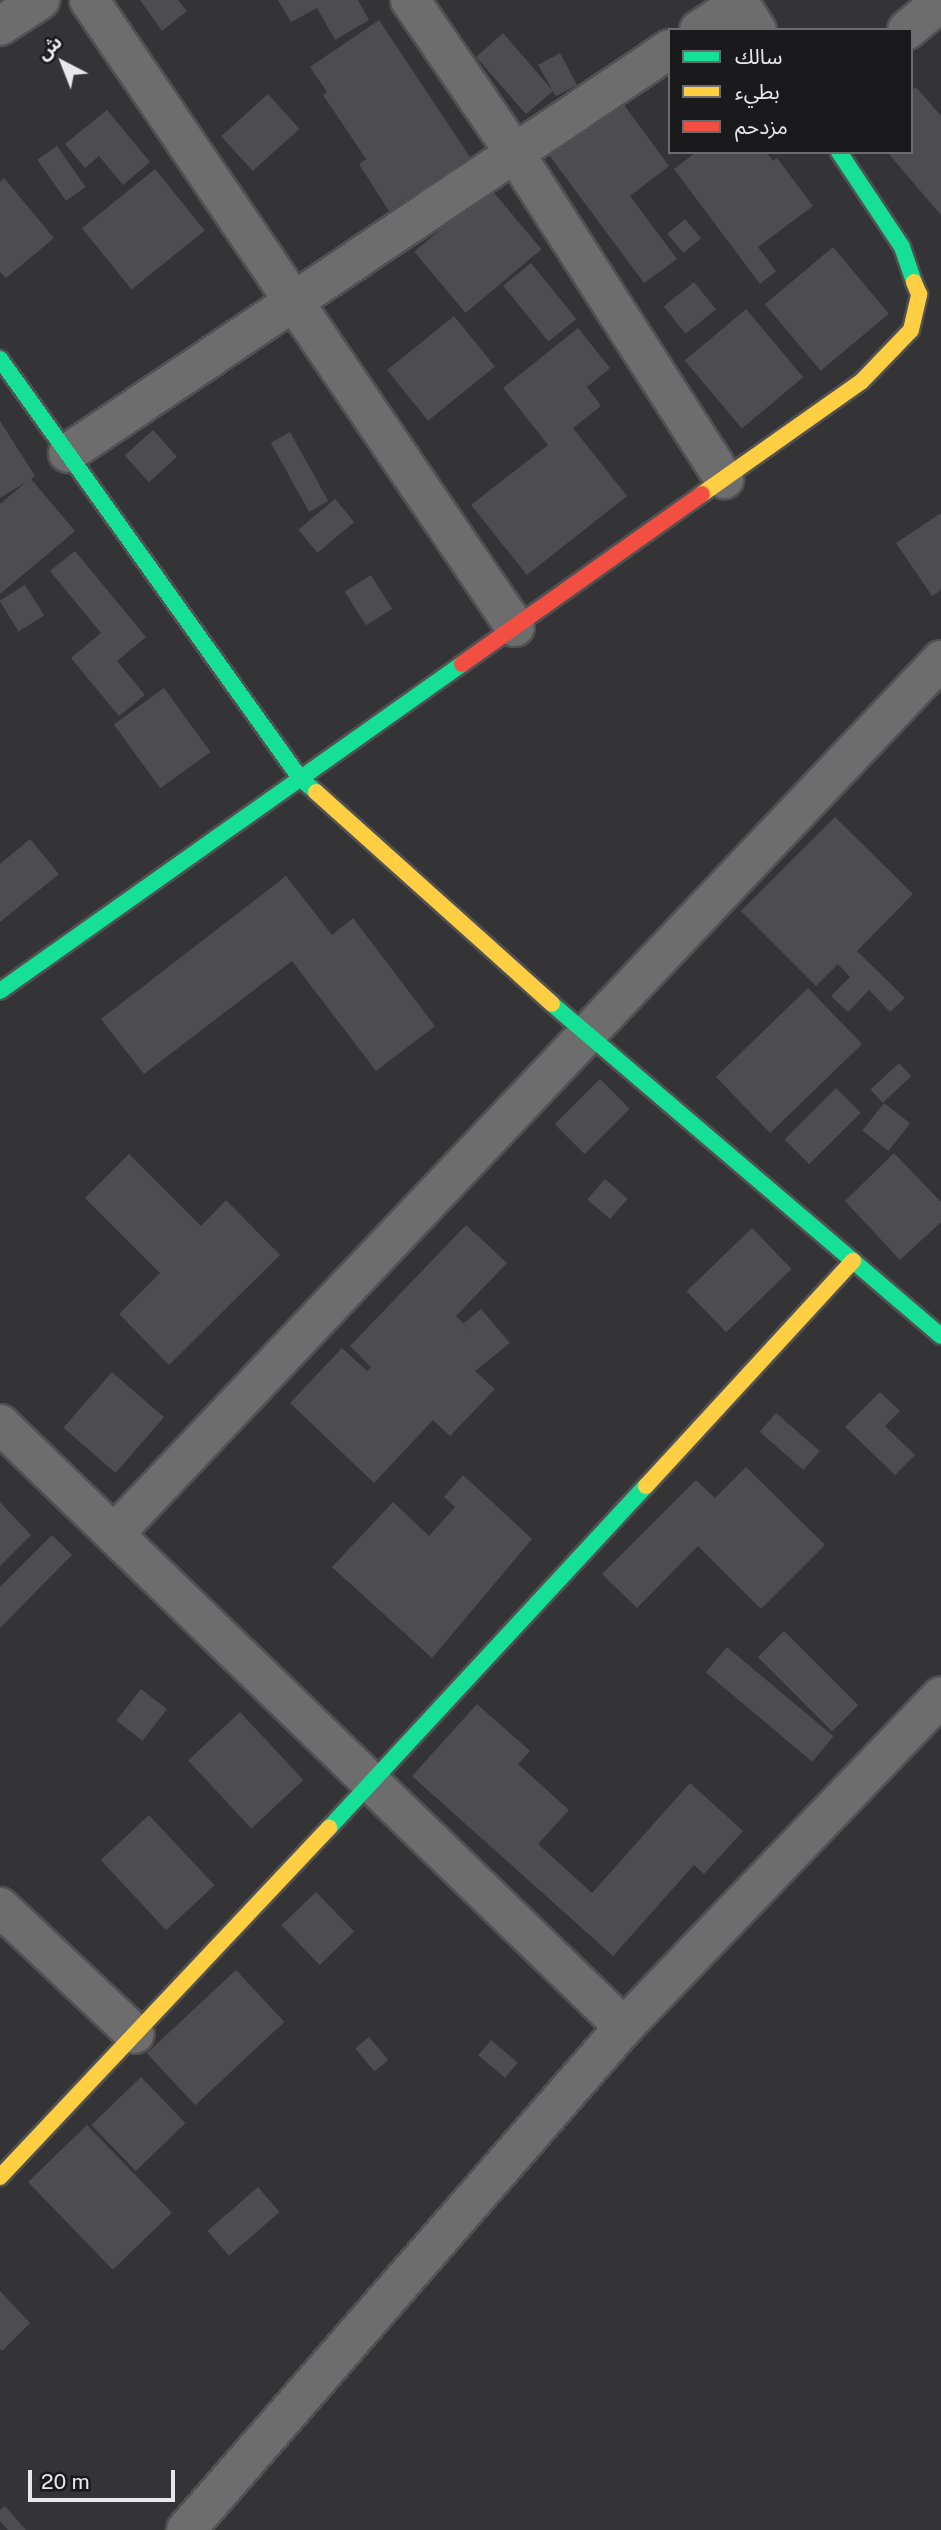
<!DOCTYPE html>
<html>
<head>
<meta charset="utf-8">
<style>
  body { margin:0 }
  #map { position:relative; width:941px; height:2530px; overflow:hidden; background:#343335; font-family:"Public Sans","Noto Sans Arabic",sans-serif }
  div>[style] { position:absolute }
  .building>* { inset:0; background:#4d4d4f; transform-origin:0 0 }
  .roads { filter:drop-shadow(2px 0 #515052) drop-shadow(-2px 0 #515052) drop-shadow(0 2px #515052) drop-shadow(0 -2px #515052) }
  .street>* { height:38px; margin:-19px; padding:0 19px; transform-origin:19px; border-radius:19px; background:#6e6d6e }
  .fast>* { height:16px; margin:-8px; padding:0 8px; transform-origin:8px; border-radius:8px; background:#16e098 }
  .slow>* { height:16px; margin:-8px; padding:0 8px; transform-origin:8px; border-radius:8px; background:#ffcf43 }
  .jam>* { height:16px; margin:-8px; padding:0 8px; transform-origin:8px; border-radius:8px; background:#f24e42 }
  span { translate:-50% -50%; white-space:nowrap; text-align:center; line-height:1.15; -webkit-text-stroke:5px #1a1a1c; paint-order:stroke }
  .legend { position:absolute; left:668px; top:28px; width:245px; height:126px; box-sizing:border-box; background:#1a1a1c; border:2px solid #6c6c6e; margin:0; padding:9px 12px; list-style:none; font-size:21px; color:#e8e7ea }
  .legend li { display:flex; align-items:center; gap:14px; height:35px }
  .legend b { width:35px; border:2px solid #6c6c6e }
  .north { position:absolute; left:28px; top:28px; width:70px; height:70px; -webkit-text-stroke:5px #1a1a1c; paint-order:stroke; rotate:318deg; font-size:19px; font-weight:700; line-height:28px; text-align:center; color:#e8e7ea }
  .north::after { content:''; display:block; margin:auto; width:24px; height:32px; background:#e8e7ea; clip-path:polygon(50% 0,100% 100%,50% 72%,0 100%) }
  .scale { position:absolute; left:28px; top:2470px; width:147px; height:32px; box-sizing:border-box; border:4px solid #e8e7ea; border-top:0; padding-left:9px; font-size:21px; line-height:24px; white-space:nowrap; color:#e8e7ea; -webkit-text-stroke:5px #1a1a1c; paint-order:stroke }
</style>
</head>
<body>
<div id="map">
  <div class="building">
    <i style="clip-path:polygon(140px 0,178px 0,187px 11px,162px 31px)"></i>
    <i style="clip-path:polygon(278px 0,358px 0,369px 20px,335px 40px,317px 8px,291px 22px)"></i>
    <i style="clip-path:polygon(379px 20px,470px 157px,389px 211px,359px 164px,366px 159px,323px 95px,327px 92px,310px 67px)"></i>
    <i style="clip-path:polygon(503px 33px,553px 91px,538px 65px,560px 53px,577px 85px,556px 96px,553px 91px,526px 114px,476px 57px)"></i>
    <i style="clip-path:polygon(916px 87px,941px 116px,941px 215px,887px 152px,911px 152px,911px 91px)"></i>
    <i style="left:268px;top:94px;width:47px;height:63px;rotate:48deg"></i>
    <i style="clip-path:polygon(621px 101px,669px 166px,630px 196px,677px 259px,644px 283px,549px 155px)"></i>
    <i style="clip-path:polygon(107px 110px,150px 162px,123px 185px,99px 156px,85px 168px,65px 144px)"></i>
    <i style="left:57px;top:146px;width:50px;height:24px;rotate:55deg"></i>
    <i style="clip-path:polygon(696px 152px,766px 152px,773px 161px,777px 158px,813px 206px,758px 247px,776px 271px,760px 284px,674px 169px)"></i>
    <i style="left:155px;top:169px;width:79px;height:94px;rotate:51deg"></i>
    <i style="clip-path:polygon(4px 178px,54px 238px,6px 278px,0 272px,0 182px)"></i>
    <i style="left:490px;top:188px;width:80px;height:99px;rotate:50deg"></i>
    <i style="left:685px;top:219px;width:25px;height:23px;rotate:50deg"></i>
    <i style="left:833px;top:247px;width:87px;height:89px;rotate:50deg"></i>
    <i style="left:531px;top:263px;width:72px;height:36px;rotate:51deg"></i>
    <i style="left:694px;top:282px;width:35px;height:39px;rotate:51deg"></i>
    <i style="left:746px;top:309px;width:89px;height:80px;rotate:50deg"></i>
    <i style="left:454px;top:316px;width:65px;height:86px;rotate:51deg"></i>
    <i style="clip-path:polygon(578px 328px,610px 368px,587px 387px,601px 406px,573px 428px,627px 496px,527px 575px,471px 505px,548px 445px,503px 388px)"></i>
    <i style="clip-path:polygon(0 421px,35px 476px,31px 479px,75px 531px,0 594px,0 504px,26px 482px,0 498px)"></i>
    <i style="left:153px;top:430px;width:36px;height:38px;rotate:48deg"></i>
    <i style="left:290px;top:432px;width:79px;height:22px;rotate:61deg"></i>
    <i style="left:335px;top:499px;width:30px;height:48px;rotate:50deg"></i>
    <i style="clip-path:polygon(941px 513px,941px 590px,932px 596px,896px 543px)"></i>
    <i style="clip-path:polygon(75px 551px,146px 637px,117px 661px,145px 695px,119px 716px,71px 658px,101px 633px,50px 571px)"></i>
    <i style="left:371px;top:575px;width:40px;height:31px;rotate:58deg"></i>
    <i style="left:25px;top:585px;width:36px;height:30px;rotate:58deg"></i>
    <i style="left:164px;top:688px;width:79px;height:62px;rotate:54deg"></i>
    <i style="clip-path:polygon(835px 817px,913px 894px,857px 951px,905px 998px,890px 1012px,869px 990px,848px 1012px,831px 996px,850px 977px,838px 964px,816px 986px,741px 911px)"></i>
    <i style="clip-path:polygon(30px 839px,59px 874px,0 922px,0 864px)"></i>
    <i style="clip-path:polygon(286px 876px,332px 935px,353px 918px,435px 1026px,376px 1071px,292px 961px,144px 1074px,101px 1019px)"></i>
    <i style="left:808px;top:988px;width:78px;height:128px;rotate:46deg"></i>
    <i style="left:899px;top:1063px;width:18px;height:39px;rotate:47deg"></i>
    <i style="left:600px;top:1079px;width:42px;height:64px;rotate:45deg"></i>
    <i style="left:836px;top:1088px;width:35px;height:73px;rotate:45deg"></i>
    <i style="left:884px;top:1103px;width:33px;height:35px;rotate:38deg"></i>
    <i style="clip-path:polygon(894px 1153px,941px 1202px,941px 1222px,900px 1260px,845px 1201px)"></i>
    <i style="clip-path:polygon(129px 1154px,201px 1226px,226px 1200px,280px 1255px,169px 1365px,119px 1314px,160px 1273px,85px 1198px)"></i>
    <i style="left:605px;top:1179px;width:30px;height:27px;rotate:41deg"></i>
    <i style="clip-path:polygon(466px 1225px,507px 1263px,456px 1316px,470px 1330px,464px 1323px,481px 1309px,510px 1343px,475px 1371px,495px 1389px,450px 1436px,433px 1420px,374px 1483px,290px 1403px,342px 1348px,367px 1371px,371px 1367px,350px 1346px)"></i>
    <i style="left:752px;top:1228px;width:57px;height:91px;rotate:46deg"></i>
    <i style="left:112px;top:1372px;width:69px;height:74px;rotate:41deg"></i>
    <i style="clip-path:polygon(880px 1392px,900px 1411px,885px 1426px,915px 1455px,895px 1475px,845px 1427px)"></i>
    <i style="left:776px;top:1413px;width:58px;height:25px;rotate:41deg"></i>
    <i style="clip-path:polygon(746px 1467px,825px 1545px,761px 1609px,698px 1546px,637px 1608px,602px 1574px,696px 1480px,715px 1498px)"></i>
    <i style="clip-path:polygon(463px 1475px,532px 1539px,432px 1658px,332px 1567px,393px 1502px,429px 1536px,455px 1507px,444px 1497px)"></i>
    <i style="clip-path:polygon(0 1502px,31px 1535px,0 1566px)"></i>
    <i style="clip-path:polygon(52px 1535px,72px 1555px,0 1628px,0 1587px)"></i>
    <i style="left:784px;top:1631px;width:105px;height:37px;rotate:45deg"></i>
    <i style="left:727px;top:1647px;width:139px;height:33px;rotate:40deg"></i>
    <i style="left:141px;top:1689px;width:33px;height:40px;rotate:38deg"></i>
    <i style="clip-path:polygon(477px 1704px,530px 1751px,518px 1764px,569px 1810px,538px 1844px,592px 1893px,690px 1783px,743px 1831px,704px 1874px,694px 1865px,613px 1956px,412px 1776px)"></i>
    <i style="left:240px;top:1712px;width:93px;height:71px;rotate:47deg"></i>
    <i style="left:149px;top:1815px;width:96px;height:66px;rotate:47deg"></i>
    <i style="left:316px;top:1892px;width:55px;height:48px;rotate:46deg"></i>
    <i style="left:236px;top:1970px;width:71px;height:122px;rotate:47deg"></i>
    <i style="left:369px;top:2037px;width:30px;height:18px;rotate:50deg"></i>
    <i style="left:491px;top:2040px;width:35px;height:20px;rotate:40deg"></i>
    <i style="left:141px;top:2077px;width:64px;height:69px;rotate:46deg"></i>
    <i style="left:87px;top:2125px;width:122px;height:82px;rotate:46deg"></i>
    <i style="left:258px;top:2187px;width:33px;height:67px;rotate:49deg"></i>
    <i style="clip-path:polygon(0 2291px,30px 2323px,2px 2351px,0 2349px)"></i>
    <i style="clip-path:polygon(5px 2506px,26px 2530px,8px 2530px,0 2521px,0 2510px)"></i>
  </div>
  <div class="roads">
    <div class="street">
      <i style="left:89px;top:0;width:758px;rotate:55.81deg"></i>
      <i style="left:410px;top:0;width:184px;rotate:55.6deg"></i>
      <i style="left:514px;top:152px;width:389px;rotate:57.3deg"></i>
      <i style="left:738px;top:0;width:36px;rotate:58deg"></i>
      <i style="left:0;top:26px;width:48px;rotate:-33deg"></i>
      <i style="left:699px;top:30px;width:49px;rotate:-33.4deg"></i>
      <i style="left:907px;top:30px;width:44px;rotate:-39.5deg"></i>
      <i style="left:68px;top:453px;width:725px;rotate:-33.87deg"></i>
      <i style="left:0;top:1424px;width:868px;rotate:44.02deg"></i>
      <i style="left:115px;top:1533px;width:1202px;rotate:-46.58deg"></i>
      <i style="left:0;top:1907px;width:185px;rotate:43.3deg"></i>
      <i style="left:186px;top:2530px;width:667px;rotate:-48.95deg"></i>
      <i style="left:624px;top:2027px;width:458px;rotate:-46.2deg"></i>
    </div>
    <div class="fast">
      <i style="left:839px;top:152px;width:114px;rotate:56.4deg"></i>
      <i style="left:902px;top:247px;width:37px;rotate:71deg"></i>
      <i style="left:0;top:359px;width:515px;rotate:54.4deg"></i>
      <i style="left:300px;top:778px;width:21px;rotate:41deg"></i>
      <i style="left:0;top:991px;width:566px;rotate:-35.29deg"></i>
      <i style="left:552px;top:1004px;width:511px;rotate:40.48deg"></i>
      <i style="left:329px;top:1828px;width:466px;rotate:-47.2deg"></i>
    </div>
    <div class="slow">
      <i style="left:702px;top:494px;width:194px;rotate:-35.2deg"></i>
      <i style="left:861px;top:382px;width:72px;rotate:-46.1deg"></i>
      <i style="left:911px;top:330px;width:37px;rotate:-77deg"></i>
      <i style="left:919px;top:294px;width:13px;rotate:-113deg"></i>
      <i style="left:316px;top:792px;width:317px;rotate:41.9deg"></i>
      <i style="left:646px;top:1486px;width:306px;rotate:-47.4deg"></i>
      <i style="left:0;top:2177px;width:480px;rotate:-46.7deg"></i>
    </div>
    <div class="jam">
      <i style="left:462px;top:664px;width:294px;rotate:-35.3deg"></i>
    </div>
  </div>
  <ul class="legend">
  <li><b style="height:9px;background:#16e098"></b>سالك</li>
  <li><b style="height:9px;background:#ffcf43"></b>بطيء</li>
  <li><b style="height:9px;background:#f24e42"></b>مزدحم</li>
  </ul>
  <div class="north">ش</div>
  <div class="scale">20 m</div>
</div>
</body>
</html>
